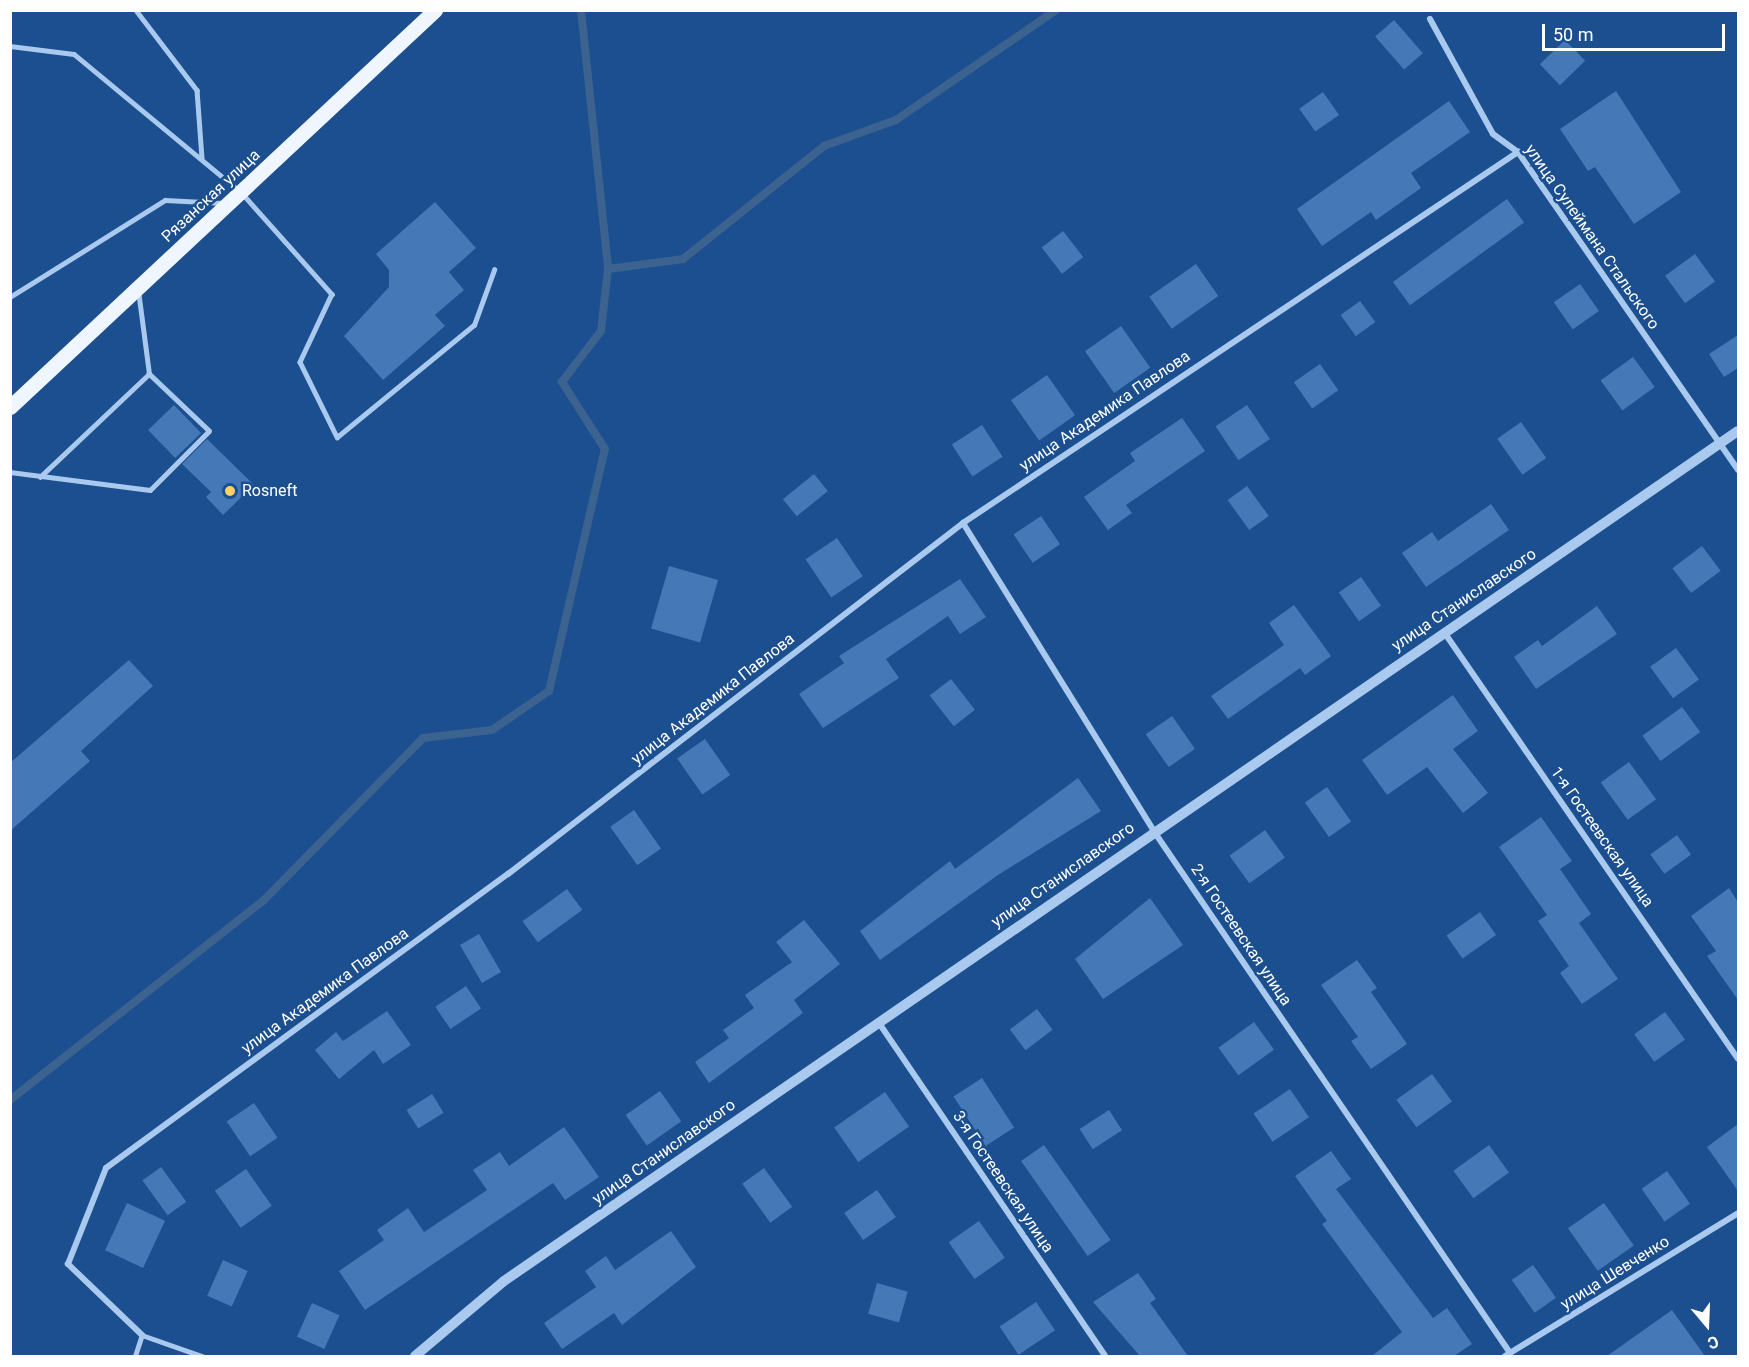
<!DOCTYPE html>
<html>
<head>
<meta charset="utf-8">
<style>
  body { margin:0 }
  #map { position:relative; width:1749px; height:1367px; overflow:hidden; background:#1b4f8f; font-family:Roboto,sans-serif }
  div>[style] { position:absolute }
  .stream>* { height:8px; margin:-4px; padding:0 4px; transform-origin:4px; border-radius:4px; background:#3c6290 }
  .building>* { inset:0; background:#4478b7; transform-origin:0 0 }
  .service>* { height:4.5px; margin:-2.25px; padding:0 2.25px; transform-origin:2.25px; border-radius:2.25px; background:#a9c9ee }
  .minor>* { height:6px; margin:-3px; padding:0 3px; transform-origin:3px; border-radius:3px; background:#a9c9ee }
  .tertiary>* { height:10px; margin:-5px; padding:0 5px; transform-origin:5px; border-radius:5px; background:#a9c9ee }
  .primary>* { height:15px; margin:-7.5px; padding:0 7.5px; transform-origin:7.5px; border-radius:7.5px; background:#f0f6ff }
  .dots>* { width:16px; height:16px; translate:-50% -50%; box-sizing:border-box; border:3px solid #1b4f8f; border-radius:50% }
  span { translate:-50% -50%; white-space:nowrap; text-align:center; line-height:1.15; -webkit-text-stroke:5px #1b4f8f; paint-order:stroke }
  .street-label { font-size:16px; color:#fff }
  .poi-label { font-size:16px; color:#fff }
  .left { translate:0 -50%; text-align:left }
  .frame { position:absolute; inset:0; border:12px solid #fff; pointer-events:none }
  .north { position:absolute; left:1677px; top:1295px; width:60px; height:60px; -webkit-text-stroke:4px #1b4f8f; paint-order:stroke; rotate:161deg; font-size:16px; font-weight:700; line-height:24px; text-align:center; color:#fff }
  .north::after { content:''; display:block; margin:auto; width:21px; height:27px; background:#fff; clip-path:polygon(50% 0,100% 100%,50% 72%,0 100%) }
  .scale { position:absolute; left:1542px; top:24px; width:183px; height:27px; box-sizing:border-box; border:3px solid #fff; border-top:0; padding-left:8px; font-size:18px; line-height:21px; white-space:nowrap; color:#fff; -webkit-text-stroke:4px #1b4f8f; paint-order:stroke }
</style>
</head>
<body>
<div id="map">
  <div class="stream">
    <i style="left:581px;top:10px;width:260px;rotate:84deg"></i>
    <i style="left:10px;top:1100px;width:322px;rotate:-38.2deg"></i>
    <i style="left:263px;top:901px;width:228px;rotate:-45.5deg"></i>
    <i style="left:423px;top:738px;width:69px;rotate:-6.6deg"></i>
    <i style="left:492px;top:730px;width:69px;rotate:-34.4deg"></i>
    <i style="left:549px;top:691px;width:248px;rotate:-77deg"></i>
    <i style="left:605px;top:449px;width:80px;rotate:-122.7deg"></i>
    <i style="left:562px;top:382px;width:64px;rotate:-52.6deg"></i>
    <i style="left:601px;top:331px;width:62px;rotate:-83.6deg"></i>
    <i style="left:608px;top:269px;width:76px;rotate:-7.6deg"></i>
    <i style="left:683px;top:259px;width:181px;rotate:-38.7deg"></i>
    <i style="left:824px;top:146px;width:77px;rotate:-19.9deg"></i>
    <i style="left:896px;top:120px;width:194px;rotate:-34.5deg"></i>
  </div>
  <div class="building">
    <i style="left:1394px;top:20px;width:44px;height:25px;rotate:49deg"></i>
    <i style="left:1565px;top:40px;width:29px;height:35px;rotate:46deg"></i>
    <i style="clip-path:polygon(1616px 91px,1681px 192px,1634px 224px,1595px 167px,1588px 171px,1560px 129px)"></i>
    <i style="left:1323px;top:92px;width:28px;height:29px;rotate:55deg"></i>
    <i style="clip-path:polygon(1449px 101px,1470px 132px,1411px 173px,1421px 188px,1376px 220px,1371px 212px,1322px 246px,1297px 209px)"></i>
    <i style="left:1507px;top:199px;width:29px;height:141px;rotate:54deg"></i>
    <i style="clip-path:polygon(435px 202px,476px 248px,449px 272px,464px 290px,435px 315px,445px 326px,383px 380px,344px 336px,389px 287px,389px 270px,376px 254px)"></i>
    <i style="left:1063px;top:231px;width:33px;height:27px;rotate:52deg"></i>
    <i style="left:1695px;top:254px;width:34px;height:37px;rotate:54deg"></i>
    <i style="left:1196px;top:264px;width:39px;height:57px;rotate:55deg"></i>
    <i style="left:1580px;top:284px;width:33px;height:32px;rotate:55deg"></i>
    <i style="left:1360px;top:301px;width:26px;height:24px;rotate:54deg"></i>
    <i style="left:1121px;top:326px;width:51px;height:44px;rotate:55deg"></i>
    <i style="clip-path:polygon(1738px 335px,1738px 368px,1724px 377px,1709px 354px)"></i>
    <i style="left:1633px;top:357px;width:37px;height:40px;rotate:54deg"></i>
    <i style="left:1320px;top:364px;width:32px;height:32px;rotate:55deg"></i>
    <i style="left:1047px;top:375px;width:49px;height:44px;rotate:55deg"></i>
    <i style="left:174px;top:405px;width:39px;height:36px;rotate:46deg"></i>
    <i style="left:1247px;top:405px;width:41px;height:38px;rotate:56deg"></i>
    <i style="clip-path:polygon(1182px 418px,1205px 451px,1126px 505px,1132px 513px,1108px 530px,1084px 497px,1135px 461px,1130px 453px)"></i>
    <i style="left:1521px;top:422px;width:44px;height:29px;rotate:55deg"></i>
    <i style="left:982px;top:425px;width:38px;height:36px;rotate:57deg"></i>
    <i style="clip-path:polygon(207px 439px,254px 485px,223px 515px,206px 497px,211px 492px,182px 464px)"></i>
    <i style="left:814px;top:474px;width:22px;height:40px;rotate:51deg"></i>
    <i style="left:1247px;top:486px;width:37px;height:24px;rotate:54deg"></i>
    <i style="clip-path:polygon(1491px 504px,1509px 530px,1426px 587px,1402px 553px,1432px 532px,1438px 541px)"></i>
    <i style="left:1041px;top:516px;width:34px;height:33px;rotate:56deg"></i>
    <i style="left:837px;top:538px;width:46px;height:38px;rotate:56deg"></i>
    <i style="left:1702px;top:546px;width:31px;height:37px;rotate:53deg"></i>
    <i style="left:669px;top:566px;width:51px;height:65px;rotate:16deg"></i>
    <i style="left:1361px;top:577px;width:35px;height:27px;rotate:55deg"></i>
    <i style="clip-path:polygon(960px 579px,986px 617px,960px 634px,948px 616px,886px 659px,899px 678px,823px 728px,799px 694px,844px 663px,839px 656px)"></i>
    <i style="clip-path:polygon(1294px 605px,1331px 656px,1305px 675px,1300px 668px,1228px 719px,1211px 696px,1284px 645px,1269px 623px)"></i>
    <i style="clip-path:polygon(1597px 606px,1617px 634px,1536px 689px,1514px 657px,1538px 640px,1542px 646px)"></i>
    <i style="left:1676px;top:648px;width:39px;height:32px;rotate:54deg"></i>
    <i style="clip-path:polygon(129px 660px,153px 686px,81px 751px,90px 761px,10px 831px,10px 763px)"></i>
    <i style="left:951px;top:679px;width:39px;height:27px;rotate:52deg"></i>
    <i style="clip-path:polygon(1453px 695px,1478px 731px,1453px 749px,1488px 793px,1463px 813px,1427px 767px,1387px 795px,1362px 760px)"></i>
    <i style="left:1682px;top:707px;width:31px;height:49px;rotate:54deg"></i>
    <i style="left:1172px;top:716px;width:40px;height:32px;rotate:55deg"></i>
    <i style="left:705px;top:739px;width:44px;height:34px;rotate:55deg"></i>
    <i style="left:1629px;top:762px;width:46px;height:35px;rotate:54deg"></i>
    <i style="clip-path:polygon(1078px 778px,1101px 811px,998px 875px,880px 960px,860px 931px,950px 861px,955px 869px)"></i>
    <i style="left:1327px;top:787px;width:42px;height:27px;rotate:55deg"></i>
    <i style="left:634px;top:810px;width:47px;height:29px;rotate:55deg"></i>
    <i style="clip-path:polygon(1541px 817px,1572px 861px,1560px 869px,1591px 914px,1579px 923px,1618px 979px,1582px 1004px,1560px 973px,1569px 966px,1538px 921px,1547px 915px,1499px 847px)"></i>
    <i style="left:1265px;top:830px;width:34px;height:44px;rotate:54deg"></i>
    <i style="left:1677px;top:835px;width:24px;height:33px;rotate:54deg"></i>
    <i style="clip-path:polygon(1729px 888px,1738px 902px,1738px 1000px,1707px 956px,1716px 951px,1691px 916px)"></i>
    <i style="left:567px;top:889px;width:26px;height:55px;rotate:54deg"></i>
    <i style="clip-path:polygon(1150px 898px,1183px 945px,1103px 999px,1075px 959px)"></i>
    <i style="left:1480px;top:912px;width:28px;height:41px;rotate:55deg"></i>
    <i style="clip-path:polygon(804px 920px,840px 964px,794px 1000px,803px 1013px,709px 1083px,695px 1062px,729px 1038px,723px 1030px,754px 1008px,745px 995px,792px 962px,776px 942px)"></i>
    <i style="left:479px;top:934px;width:44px;height:22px;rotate:60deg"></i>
    <i style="clip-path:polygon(1357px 960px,1377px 988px,1371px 992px,1407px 1044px,1371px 1069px,1351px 1041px,1358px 1037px,1321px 985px)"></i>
    <i style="left:466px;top:986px;width:27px;height:37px;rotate:56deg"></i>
    <i style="left:1037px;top:1009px;width:26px;height:34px;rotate:53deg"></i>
    <i style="clip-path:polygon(387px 1011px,411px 1045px,383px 1064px,374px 1050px,339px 1079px,315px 1050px,336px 1032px,343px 1041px)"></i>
    <i style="left:1665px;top:1012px;width:34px;height:38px;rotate:54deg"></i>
    <i style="left:1254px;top:1022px;width:34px;height:44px;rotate:54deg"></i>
    <i style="left:1432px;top:1074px;width:34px;height:44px;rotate:54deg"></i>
    <i style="left:982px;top:1078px;width:59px;height:34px;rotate:57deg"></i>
    <i style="left:1290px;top:1089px;width:34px;height:44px;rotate:56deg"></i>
    <i style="left:660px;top:1091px;width:37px;height:42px;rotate:55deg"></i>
    <i style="left:885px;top:1092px;width:42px;height:62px;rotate:55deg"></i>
    <i style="left:432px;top:1094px;width:22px;height:30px;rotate:58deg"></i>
    <i style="left:254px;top:1103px;width:42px;height:33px;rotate:56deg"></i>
    <i style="left:1109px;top:1110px;width:24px;height:35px;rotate:57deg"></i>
    <i style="clip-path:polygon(1738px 1124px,1738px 1191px,1707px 1147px)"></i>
    <i style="clip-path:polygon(564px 1127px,599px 1177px,565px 1200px,553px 1183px,365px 1310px,339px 1271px,384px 1240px,377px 1230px,408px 1208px,424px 1232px,487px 1190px,473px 1170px,500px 1152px,509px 1166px)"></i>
    <i style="left:1044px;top:1145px;width:116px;height:28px;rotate:55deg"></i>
    <i style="left:1489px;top:1145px;width:34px;height:44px;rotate:54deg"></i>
    <i style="clip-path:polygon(1331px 1151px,1351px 1179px,1336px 1189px,1433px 1318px,1447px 1308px,1472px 1344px,1454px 1356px,1372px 1356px,1402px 1332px,1322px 1224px,1327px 1221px,1295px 1176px)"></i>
    <i style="left:161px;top:1167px;width:43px;height:23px;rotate:54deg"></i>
    <i style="left:764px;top:1168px;width:48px;height:27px;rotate:54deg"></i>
    <i style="left:246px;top:1169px;width:45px;height:38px;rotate:55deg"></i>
    <i style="left:1667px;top:1171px;width:40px;height:31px;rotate:55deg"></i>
    <i style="left:877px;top:1190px;width:33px;height:40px;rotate:55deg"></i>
    <i style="left:127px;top:1203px;width:42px;height:52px;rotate:25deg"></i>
    <i style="left:1604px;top:1203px;width:52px;height:44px;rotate:55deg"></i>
    <i style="left:979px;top:1221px;width:45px;height:37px;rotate:55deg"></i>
    <i style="clip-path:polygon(671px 1231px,696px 1267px,622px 1325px,614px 1313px,562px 1349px,544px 1323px,596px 1287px,585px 1271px,606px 1256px,615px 1270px)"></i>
    <i style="left:223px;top:1260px;width:27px;height:39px;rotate:24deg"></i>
    <i style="left:1533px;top:1265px;width:40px;height:26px;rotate:55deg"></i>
    <i style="clip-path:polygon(1138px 1273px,1156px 1299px,1150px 1303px,1188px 1356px,1140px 1356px,1093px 1302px)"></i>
    <i style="left:877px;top:1283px;width:32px;height:32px;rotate:16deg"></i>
    <i style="left:1036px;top:1302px;width:34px;height:44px;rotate:56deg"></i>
    <i style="left:312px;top:1303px;width:30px;height:37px;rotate:24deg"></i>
    <i style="clip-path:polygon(1672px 1310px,1705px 1356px,1607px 1356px)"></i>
  </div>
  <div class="service">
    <i style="left:136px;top:10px;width:101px;rotate:52.7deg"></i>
    <i style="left:197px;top:90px;width:68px;rotate:85.8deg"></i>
    <i style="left:10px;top:46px;width:64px;rotate:7.1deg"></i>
    <i style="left:74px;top:54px;width:217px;rotate:39.6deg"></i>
    <i style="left:241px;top:192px;width:137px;rotate:48.3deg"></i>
    <i style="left:332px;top:294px;width:75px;rotate:115.2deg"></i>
    <i style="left:300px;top:362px;width:84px;rotate:63.7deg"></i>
    <i style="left:337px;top:437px;width:177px;rotate:-39.3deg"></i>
    <i style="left:474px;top:325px;width:59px;rotate:-70deg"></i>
    <i style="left:10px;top:297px;width:183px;rotate:-32deg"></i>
    <i style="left:165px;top:200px;width:58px;rotate:3deg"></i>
    <i style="left:10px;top:472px;width:141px;rotate:7.3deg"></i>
    <i style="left:150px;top:490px;width:83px;rotate:-45deg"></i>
    <i style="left:209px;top:431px;width:83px;rotate:-136.5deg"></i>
    <i style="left:149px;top:374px;width:84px;rotate:-97.5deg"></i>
    <i style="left:40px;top:477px;width:150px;rotate:-43.4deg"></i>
    <i style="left:135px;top:1356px;width:22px;rotate:-72deg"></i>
    <i style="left:142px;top:1335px;width:64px;rotate:19.3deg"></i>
  </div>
  <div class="minor">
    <i style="left:1430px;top:19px;width:131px;rotate:61.3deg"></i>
    <i style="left:1493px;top:134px;width:31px;rotate:36deg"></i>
    <i style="left:1518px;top:152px;width:387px;rotate:55.3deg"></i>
    <i style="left:963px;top:523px;width:361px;rotate:58.2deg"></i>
    <i style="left:1153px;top:830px;width:633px;rotate:55.68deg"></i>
    <i style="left:1444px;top:632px;width:518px;rotate:55.45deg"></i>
    <i style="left:879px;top:1023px;width:402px;rotate:55.8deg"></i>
    <i style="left:142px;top:1335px;width:103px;rotate:-136.2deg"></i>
    <i style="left:68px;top:1264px;width:103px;rotate:-68.4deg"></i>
    <i style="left:106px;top:1168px;width:498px;rotate:-36.2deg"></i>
    <i style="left:508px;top:874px;width:575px;rotate:-37.65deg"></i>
    <i style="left:963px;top:523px;width:668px;rotate:-33.76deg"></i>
    <i style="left:1505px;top:1356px;width:273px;rotate:-31.5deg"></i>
  </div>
  <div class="tertiary">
    <i style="left:415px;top:1356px;width:116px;rotate:-40.1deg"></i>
    <i style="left:504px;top:1281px;width:1498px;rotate:-34.56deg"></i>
  </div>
  <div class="primary">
    <i style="left:10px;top:407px;width:582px;rotate:-43.05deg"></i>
  </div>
  <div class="dots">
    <i style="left:230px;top:491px;background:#ffd166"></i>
  </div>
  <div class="street-label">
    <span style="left:211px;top:196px;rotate:-43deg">Рязанская улица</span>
    <span style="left:1592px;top:237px;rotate:55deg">улица Сулеймана Стальского</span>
    <span style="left:1105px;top:411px;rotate:-34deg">улица Академика Павлова</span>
    <span style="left:1464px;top:600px;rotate:-34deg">улица Станиславского</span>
    <span style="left:713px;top:699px;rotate:-38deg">улица Академика Павлова</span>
    <span style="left:1602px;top:837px;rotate:55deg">1-я Гостеевская улица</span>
    <span style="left:1063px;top:875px;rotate:-35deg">улица Станиславского</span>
    <span style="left:1241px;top:935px;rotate:56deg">2-я Гостеевская улица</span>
    <span style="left:325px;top:991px;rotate:-36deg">улица Академика Павлова</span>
    <span style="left:664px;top:1152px;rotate:-35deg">улица Станиславского</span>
    <span style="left:1003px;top:1182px;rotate:56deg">3-я Гостеевская улица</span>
    <span style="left:1615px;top:1273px;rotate:-32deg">улица Шевченко</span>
  </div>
  <div class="poi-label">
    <span class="left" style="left:242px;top:491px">Rosneft</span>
  </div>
  <div class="frame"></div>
  <div class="north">С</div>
  <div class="scale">50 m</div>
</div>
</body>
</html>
